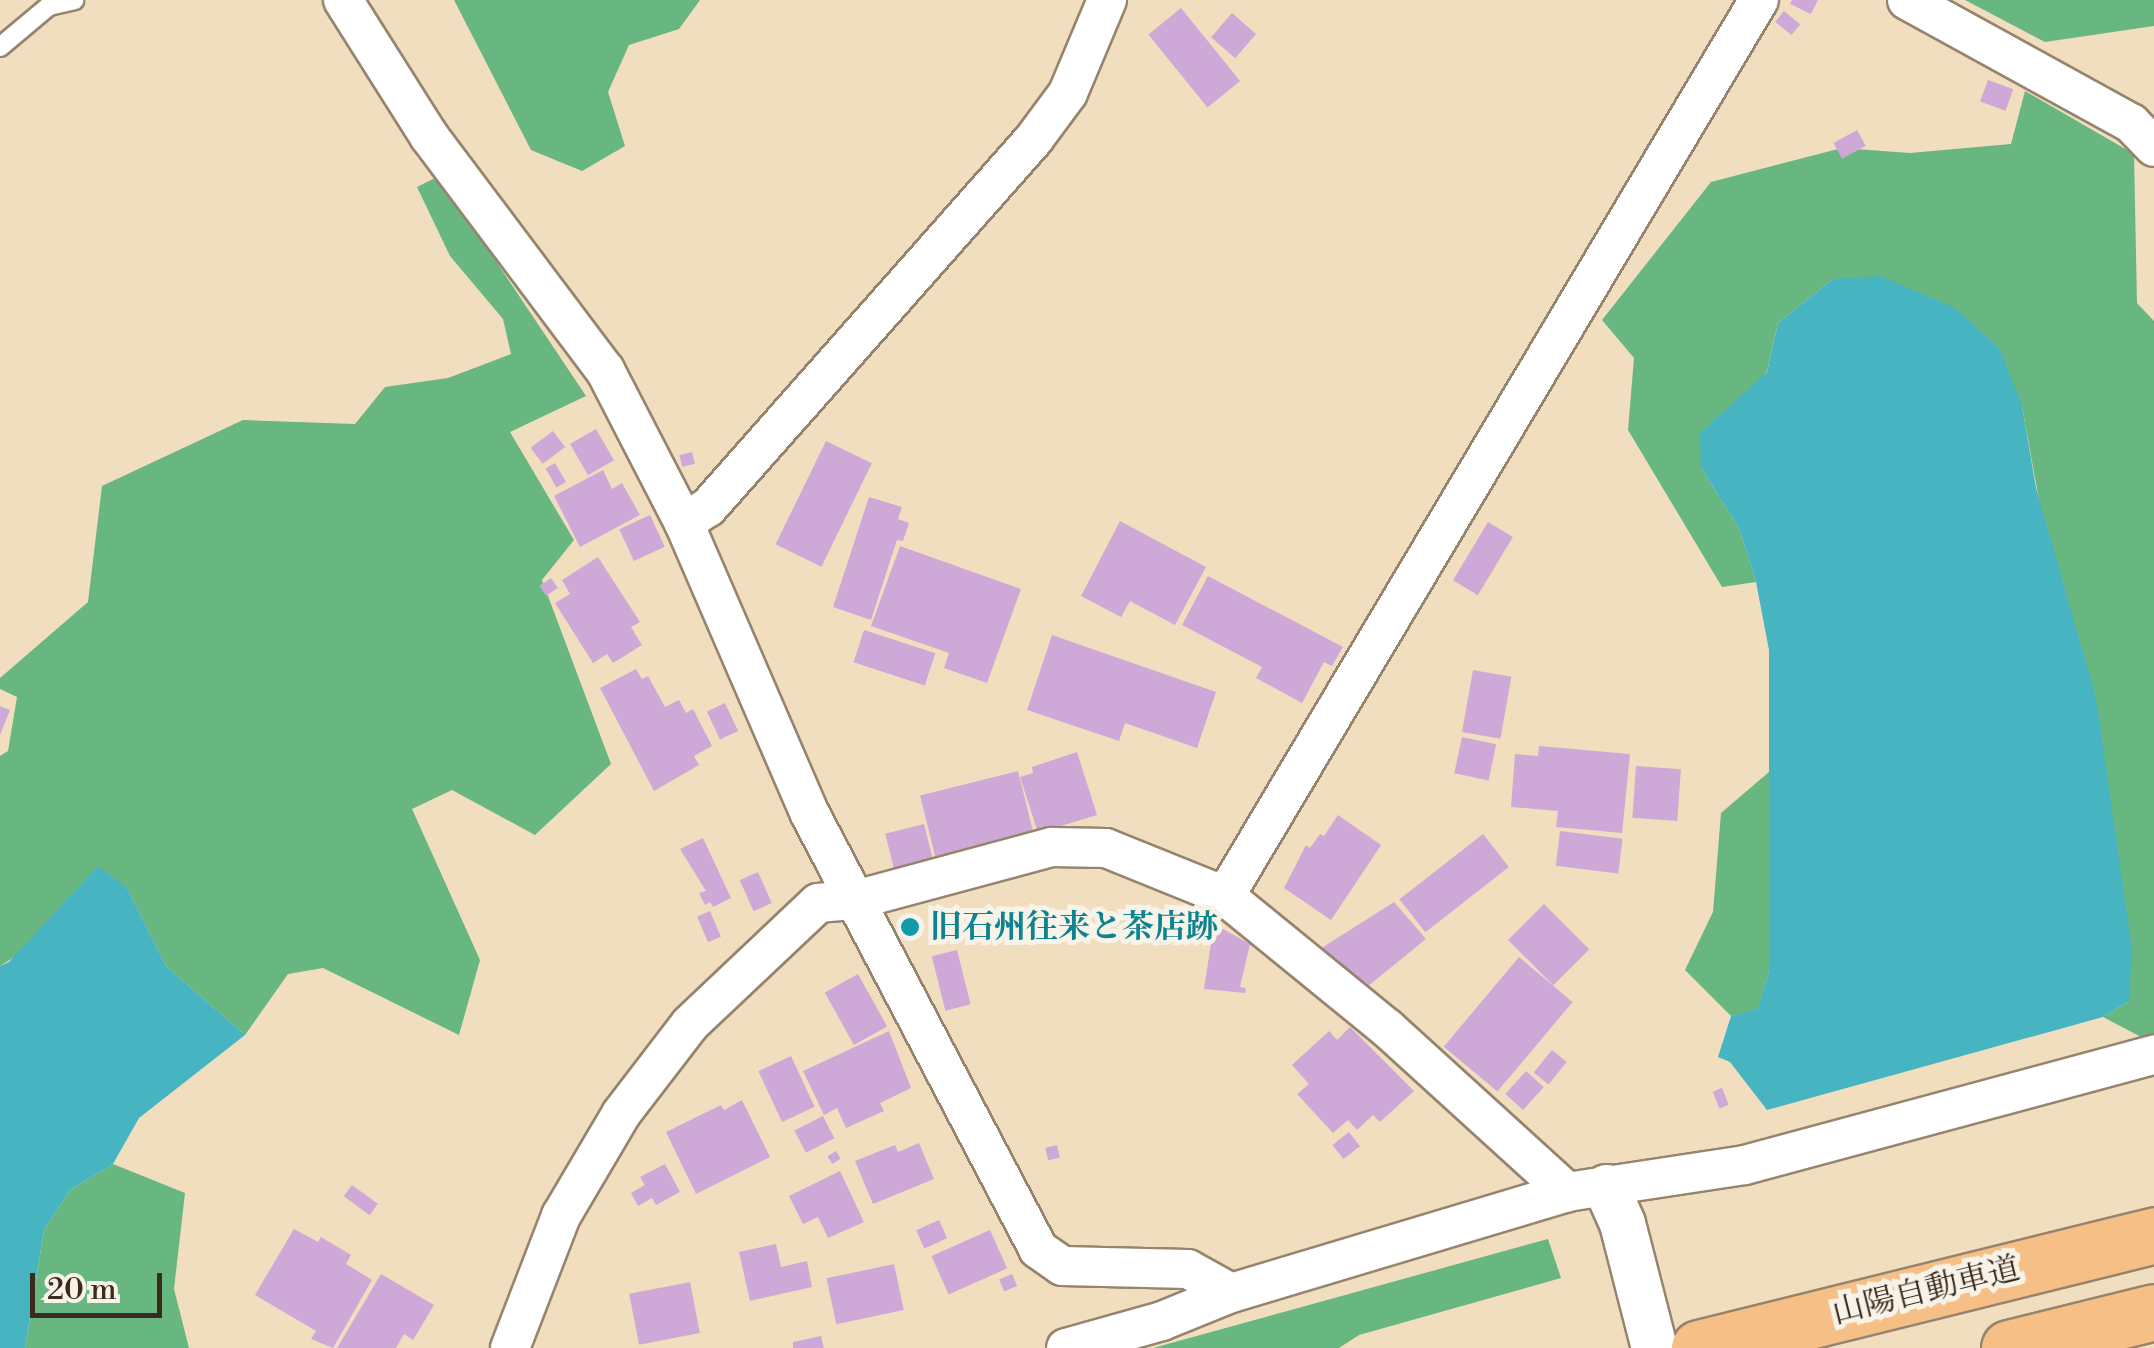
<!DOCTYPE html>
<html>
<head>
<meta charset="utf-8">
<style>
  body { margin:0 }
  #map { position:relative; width:2154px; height:1348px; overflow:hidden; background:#f1debf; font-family:"Libre Bodoni","Noto Serif JP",serif }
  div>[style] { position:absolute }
  .forest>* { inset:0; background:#68b680 }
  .water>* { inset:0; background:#47b5c1 }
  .building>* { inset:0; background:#cea9d8; transform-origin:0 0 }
  .roads { filter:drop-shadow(2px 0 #96846e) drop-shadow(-2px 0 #96846e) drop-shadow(0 2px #96846e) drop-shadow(0 -2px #96846e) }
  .service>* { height:18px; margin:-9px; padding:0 9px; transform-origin:9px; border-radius:9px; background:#fff }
  .minor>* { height:38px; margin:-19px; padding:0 19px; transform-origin:19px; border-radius:19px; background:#fff }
  .tertiary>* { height:45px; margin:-22.5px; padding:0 22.5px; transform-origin:22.5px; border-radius:22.5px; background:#fff }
  .motorway>* { height:55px; margin:-27.5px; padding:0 27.5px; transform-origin:27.5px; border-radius:27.5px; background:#f5bf86 }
  .dots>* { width:28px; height:28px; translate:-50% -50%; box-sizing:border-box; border:5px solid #f7f3e8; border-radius:50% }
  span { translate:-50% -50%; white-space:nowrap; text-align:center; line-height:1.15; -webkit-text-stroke:10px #f7f3e8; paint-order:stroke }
  .culture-label { font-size:32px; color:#0d838f; font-weight:700 }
  .left { translate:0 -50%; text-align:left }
  .street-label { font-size:32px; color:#3b2a1e }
  .scale { position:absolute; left:30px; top:1273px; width:132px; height:45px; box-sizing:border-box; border:5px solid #3b2a1e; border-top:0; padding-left:12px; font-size:30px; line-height:35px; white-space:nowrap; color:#3b2a1e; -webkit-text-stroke:8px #f7f3e8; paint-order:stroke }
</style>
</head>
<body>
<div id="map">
  <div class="forest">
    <i style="clip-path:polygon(454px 0,700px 0,679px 29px,629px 45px,608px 92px,625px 146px,582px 171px,531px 150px)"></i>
    <i style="clip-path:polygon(1965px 0,2154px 0,2154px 26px,2045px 42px)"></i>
    <i style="clip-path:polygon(2025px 91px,2134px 154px,2137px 303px,2154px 321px,2154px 1036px,2143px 1038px,2103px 1017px,2129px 1001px,2022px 406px,1833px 279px,1778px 323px,1767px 371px,1701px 468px,1739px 528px,1756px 582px,1722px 587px,1628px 430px,1634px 358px,1602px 320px,1711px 182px,1842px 148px,1910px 153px,2011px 144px)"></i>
    <i style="clip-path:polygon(439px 176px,586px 396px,510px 432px,574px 540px,542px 580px,611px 764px,535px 835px,452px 790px,412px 809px,480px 960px,459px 1035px,323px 968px,288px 974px,245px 1035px,166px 966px,127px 888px,0 966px,0 756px,8px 751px,17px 697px,0 689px,0 678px,88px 602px,102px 486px,243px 420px,355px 424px,385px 387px,448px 378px,511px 354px,503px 319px,450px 256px,417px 187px)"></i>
    <i style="clip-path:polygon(1769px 772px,1769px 971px,1758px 1010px,1731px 1016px,1685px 970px,1713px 912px,1721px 813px)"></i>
    <i style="clip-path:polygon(113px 1164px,185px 1193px,174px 1289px,189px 1348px,25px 1348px,44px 1230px,70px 1190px)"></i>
    <i style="clip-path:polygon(1548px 1239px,1561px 1278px,1359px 1335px,1339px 1348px,1153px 1348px)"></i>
  </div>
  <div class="water">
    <i style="clip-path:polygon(1880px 276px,1955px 308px,2000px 349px,2022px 406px,2036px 488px,2096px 698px,2132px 949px,2129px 1001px,2103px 1017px,1767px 1110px,1730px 1062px,1718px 1057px,1731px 1016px,1758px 1009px,1769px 971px,1769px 650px,1756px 582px,1739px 528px,1701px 468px,1700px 433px,1767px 372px,1778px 323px,1833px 279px)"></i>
    <i style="clip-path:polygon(98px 866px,127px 888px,166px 966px,245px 1035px,139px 1118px,113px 1164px,70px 1190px,44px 1230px,25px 1348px,0 1348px,0 966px,9px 962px)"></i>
  </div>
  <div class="building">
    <i style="clip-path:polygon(1792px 0,1818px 0,1811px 14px,1790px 4px)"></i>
    <i style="left:1181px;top:8px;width:94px;height:42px;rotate:51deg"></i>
    <i style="left:1784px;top:11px;width:21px;height:14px;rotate:39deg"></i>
    <i style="left:1232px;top:13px;width:32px;height:32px;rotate:41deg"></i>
    <i style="left:1988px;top:80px;width:27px;height:23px;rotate:20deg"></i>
    <i style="left:1857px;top:130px;width:18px;height:27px;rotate:61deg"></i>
    <i style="left:596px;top:429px;width:36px;height:30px;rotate:60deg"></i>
    <i style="left:553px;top:431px;width:20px;height:28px;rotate:53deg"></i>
    <i style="left:826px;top:441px;width:51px;height:115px;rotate:26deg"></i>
    <i style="left:692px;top:452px;width:12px;height:13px;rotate:76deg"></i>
    <i style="left:555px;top:463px;width:22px;height:11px;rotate:60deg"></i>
    <i style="clip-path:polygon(603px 470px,612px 489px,622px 483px,640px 515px,580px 547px,554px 496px)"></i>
    <i style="clip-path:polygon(869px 497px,902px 507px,898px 519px,909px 523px,903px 541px,897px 540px,871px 620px,833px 607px)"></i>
    <i style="left:650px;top:515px;width:35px;height:34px;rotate:65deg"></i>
    <i style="clip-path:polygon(1120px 521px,1206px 567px,1175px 625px,1130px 601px,1121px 617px,1081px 596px)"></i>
    <i style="left:1488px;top:522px;width:29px;height:68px;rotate:31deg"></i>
    <i style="clip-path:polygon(900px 546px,1021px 589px,987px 683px,944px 668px,949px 653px,871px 626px)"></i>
    <i style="clip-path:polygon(598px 557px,640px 622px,631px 627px,642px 645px,613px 663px,607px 654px,593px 663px,555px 603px,570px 594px,562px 580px)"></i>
    <i style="clip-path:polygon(1208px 576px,1343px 647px,1332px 666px,1324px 662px,1302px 703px,1256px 678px,1262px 667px,1182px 625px)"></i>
    <i style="left:551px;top:578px;width:12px;height:14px;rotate:55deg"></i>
    <i style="left:864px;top:630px;width:75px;height:34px;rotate:18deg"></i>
    <i style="clip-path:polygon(1052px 635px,1216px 692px,1197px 748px,1125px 723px,1119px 741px,1027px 710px)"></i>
    <i style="clip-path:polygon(636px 669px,642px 679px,648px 676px,665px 707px,679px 700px,686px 713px,693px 709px,712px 746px,694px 756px,699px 765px,654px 791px,600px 688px)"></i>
    <i style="left:1473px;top:670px;width:39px;height:63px;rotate:10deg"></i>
    <i style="left:725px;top:703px;width:31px;height:20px;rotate:65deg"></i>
    <i style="clip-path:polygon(0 706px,10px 710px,0 735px)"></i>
    <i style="left:1462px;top:737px;width:35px;height:37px;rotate:12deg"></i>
    <i style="clip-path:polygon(1539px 746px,1630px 754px,1622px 833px,1556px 827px,1558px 811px,1511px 807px,1515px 754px,1538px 756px)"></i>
    <i style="clip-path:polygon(1077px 752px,1097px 815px,1038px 833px,1020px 777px,1033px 773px,1032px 767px)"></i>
    <i style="left:1636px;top:766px;width:45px;height:52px;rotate:4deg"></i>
    <i style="left:1018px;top:771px;width:66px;height:101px;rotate:76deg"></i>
    <i style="clip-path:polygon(1338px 815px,1381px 845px,1331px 920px,1284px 888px,1306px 845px,1310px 848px,1320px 834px,1324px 836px)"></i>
    <i style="left:924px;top:824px;width:38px;height:40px;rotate:76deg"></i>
    <i style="left:1560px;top:831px;width:63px;height:35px;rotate:7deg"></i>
    <i style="left:1483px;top:834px;width:42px;height:106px;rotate:52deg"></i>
    <i style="clip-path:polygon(703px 838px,731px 898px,713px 907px,710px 902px,705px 905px,699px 893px,706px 891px,680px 849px)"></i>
    <i style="left:758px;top:872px;width:34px;height:20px;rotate:66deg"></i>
    <i style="clip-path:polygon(1394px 902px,1426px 939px,1367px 987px,1320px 949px)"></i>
    <i style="left:1544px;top:904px;width:64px;height:51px;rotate:45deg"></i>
    <i style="left:710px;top:911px;width:28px;height:14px;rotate:67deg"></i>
    <i style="clip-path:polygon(1214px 924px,1250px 944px,1240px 987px,1246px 988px,1245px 993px,1204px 989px)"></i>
    <i style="left:957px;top:950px;width:56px;height:26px;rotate:76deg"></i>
    <i style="left:1519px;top:957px;width:70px;height:117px;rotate:40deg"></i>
    <i style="left:858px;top:974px;width:60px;height:38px;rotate:61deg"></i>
    <i style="clip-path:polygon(1350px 1027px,1414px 1091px,1380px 1122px,1373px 1115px,1357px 1130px,1348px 1120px,1333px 1133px,1297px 1094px,1309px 1084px,1292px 1065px,1329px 1031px,1337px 1040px)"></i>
    <i style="clip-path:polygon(889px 1031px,911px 1088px,880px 1103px,884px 1111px,846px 1128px,837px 1108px,824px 1115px,803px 1071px)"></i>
    <i style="left:1552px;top:1050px;width:19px;height:29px;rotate:39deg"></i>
    <i style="left:791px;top:1056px;width:56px;height:36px;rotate:65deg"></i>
    <i style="left:1526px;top:1071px;width:24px;height:31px;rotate:42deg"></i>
    <i style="left:1722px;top:1088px;width:18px;height:10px;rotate:68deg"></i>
    <i style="clip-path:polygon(742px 1100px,770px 1157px,696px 1194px,666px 1132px,721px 1105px,724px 1110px)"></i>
    <i style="left:823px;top:1116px;width:25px;height:32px;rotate:63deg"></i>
    <i style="left:1349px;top:1132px;width:18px;height:21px;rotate:52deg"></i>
    <i style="clip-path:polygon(919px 1143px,934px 1179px,873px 1204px,855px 1161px,895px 1145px,898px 1152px)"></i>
    <i style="left:1057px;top:1145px;width:13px;height:12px;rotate:77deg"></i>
    <i style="left:836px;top:1151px;width:9px;height:10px;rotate:58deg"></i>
    <i style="clip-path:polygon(665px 1164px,680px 1192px,656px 1205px,652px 1198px,638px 1206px,631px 1193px,645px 1185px,640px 1177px)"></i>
    <i style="clip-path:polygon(840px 1171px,864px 1222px,828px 1238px,818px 1217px,803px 1224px,789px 1196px)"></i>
    <i style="left:352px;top:1185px;width:32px;height:14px;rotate:36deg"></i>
    <i style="left:939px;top:1220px;width:20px;height:25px;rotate:66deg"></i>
    <i style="clip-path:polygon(294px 1229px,318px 1242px,321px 1237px,351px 1255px,346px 1264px,372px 1280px,333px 1348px,311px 1339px,316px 1331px,255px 1295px)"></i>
    <i style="left:990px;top:1230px;width:42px;height:64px;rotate:66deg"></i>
    <i style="clip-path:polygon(776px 1244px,781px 1267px,807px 1261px,812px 1287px,750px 1301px,739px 1252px)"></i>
    <i style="left:894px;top:1264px;width:47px;height:69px;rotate:78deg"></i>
    <i style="clip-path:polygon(381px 1274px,434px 1305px,413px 1340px,404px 1334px,396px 1348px,337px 1348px)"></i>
    <i style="left:1012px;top:1274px;width:13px;height:14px;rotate:67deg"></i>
    <i style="left:690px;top:1282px;width:52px;height:62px;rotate:79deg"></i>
    <i style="clip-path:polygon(821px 1336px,824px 1348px,793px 1348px,793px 1342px)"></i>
  </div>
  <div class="roads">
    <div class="service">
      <i style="left:0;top:47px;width:64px;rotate:-39.9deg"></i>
      <i style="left:49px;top:6px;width:26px;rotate:-13deg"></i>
    </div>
    <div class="minor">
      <i style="left:343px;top:0;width:161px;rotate:57.7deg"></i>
      <i style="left:429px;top:136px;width:293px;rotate:53.1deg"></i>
      <i style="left:605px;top:370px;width:172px;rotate:62.7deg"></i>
      <i style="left:1107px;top:0;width:101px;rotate:112.8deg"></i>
      <i style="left:1068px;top:93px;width:57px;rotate:126.5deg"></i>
      <i style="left:1034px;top:139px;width:492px;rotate:131.5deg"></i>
      <i style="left:708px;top:507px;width:29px;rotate:146deg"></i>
      <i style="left:684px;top:523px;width:317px;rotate:66.6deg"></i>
      <i style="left:810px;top:814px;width:491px;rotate:62.3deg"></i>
      <i style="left:1038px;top:1249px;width:29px;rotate:35deg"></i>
      <i style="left:1062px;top:1266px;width:126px;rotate:1.4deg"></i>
      <i style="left:1188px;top:1269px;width:49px;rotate:29.2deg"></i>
      <i style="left:1907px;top:0;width:256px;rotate:28.8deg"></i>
      <i style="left:2131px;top:123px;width:33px;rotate:46deg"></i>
      <i style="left:1225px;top:896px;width:1043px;rotate:-59.21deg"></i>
      <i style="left:510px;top:1348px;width:142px;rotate:-68.9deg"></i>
      <i style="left:561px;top:1216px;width:118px;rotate:-59.5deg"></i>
      <i style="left:621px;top:1114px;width:113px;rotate:-52.5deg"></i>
      <i style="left:690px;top:1024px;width:176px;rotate:-43.4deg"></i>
      <i style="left:818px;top:903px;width:37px;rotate:-5deg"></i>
      <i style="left:855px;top:900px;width:204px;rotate:-15.1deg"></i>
      <i style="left:1052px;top:847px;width:54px;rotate:1.1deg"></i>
      <i style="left:1106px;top:848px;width:128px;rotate:22deg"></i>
      <i style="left:1225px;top:896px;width:209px;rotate:39.2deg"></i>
      <i style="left:1387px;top:1028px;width:244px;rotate:42.3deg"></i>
      <i style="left:1066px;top:1348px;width:100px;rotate:-15.7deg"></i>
      <i style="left:1162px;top:1321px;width:74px;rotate:-22.1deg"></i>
      <i style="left:1231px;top:1293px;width:351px;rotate:-16.7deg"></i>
      <i style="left:1567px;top:1192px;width:180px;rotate:-8.6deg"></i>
      <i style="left:1745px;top:1165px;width:424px;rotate:-15.1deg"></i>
    </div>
    <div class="tertiary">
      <i style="left:1606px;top:1187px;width:39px;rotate:66deg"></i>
      <i style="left:1622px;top:1223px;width:129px;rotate:75.6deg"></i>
    </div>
    <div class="motorway">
      <i style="left:1699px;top:1348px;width:469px;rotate:-13.9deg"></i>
      <i style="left:2009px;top:1348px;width:149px;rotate:-13.9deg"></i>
    </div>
  </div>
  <div class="dots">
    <i style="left:910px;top:927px;background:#0f9aa8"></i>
  </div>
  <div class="culture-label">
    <span class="left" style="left:930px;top:927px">旧石州往来と茶店跡</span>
  </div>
  <div class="street-label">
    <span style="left:1926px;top:1291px;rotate:-14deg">山陽自動車道</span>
  </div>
  <div class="scale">20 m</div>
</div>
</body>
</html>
